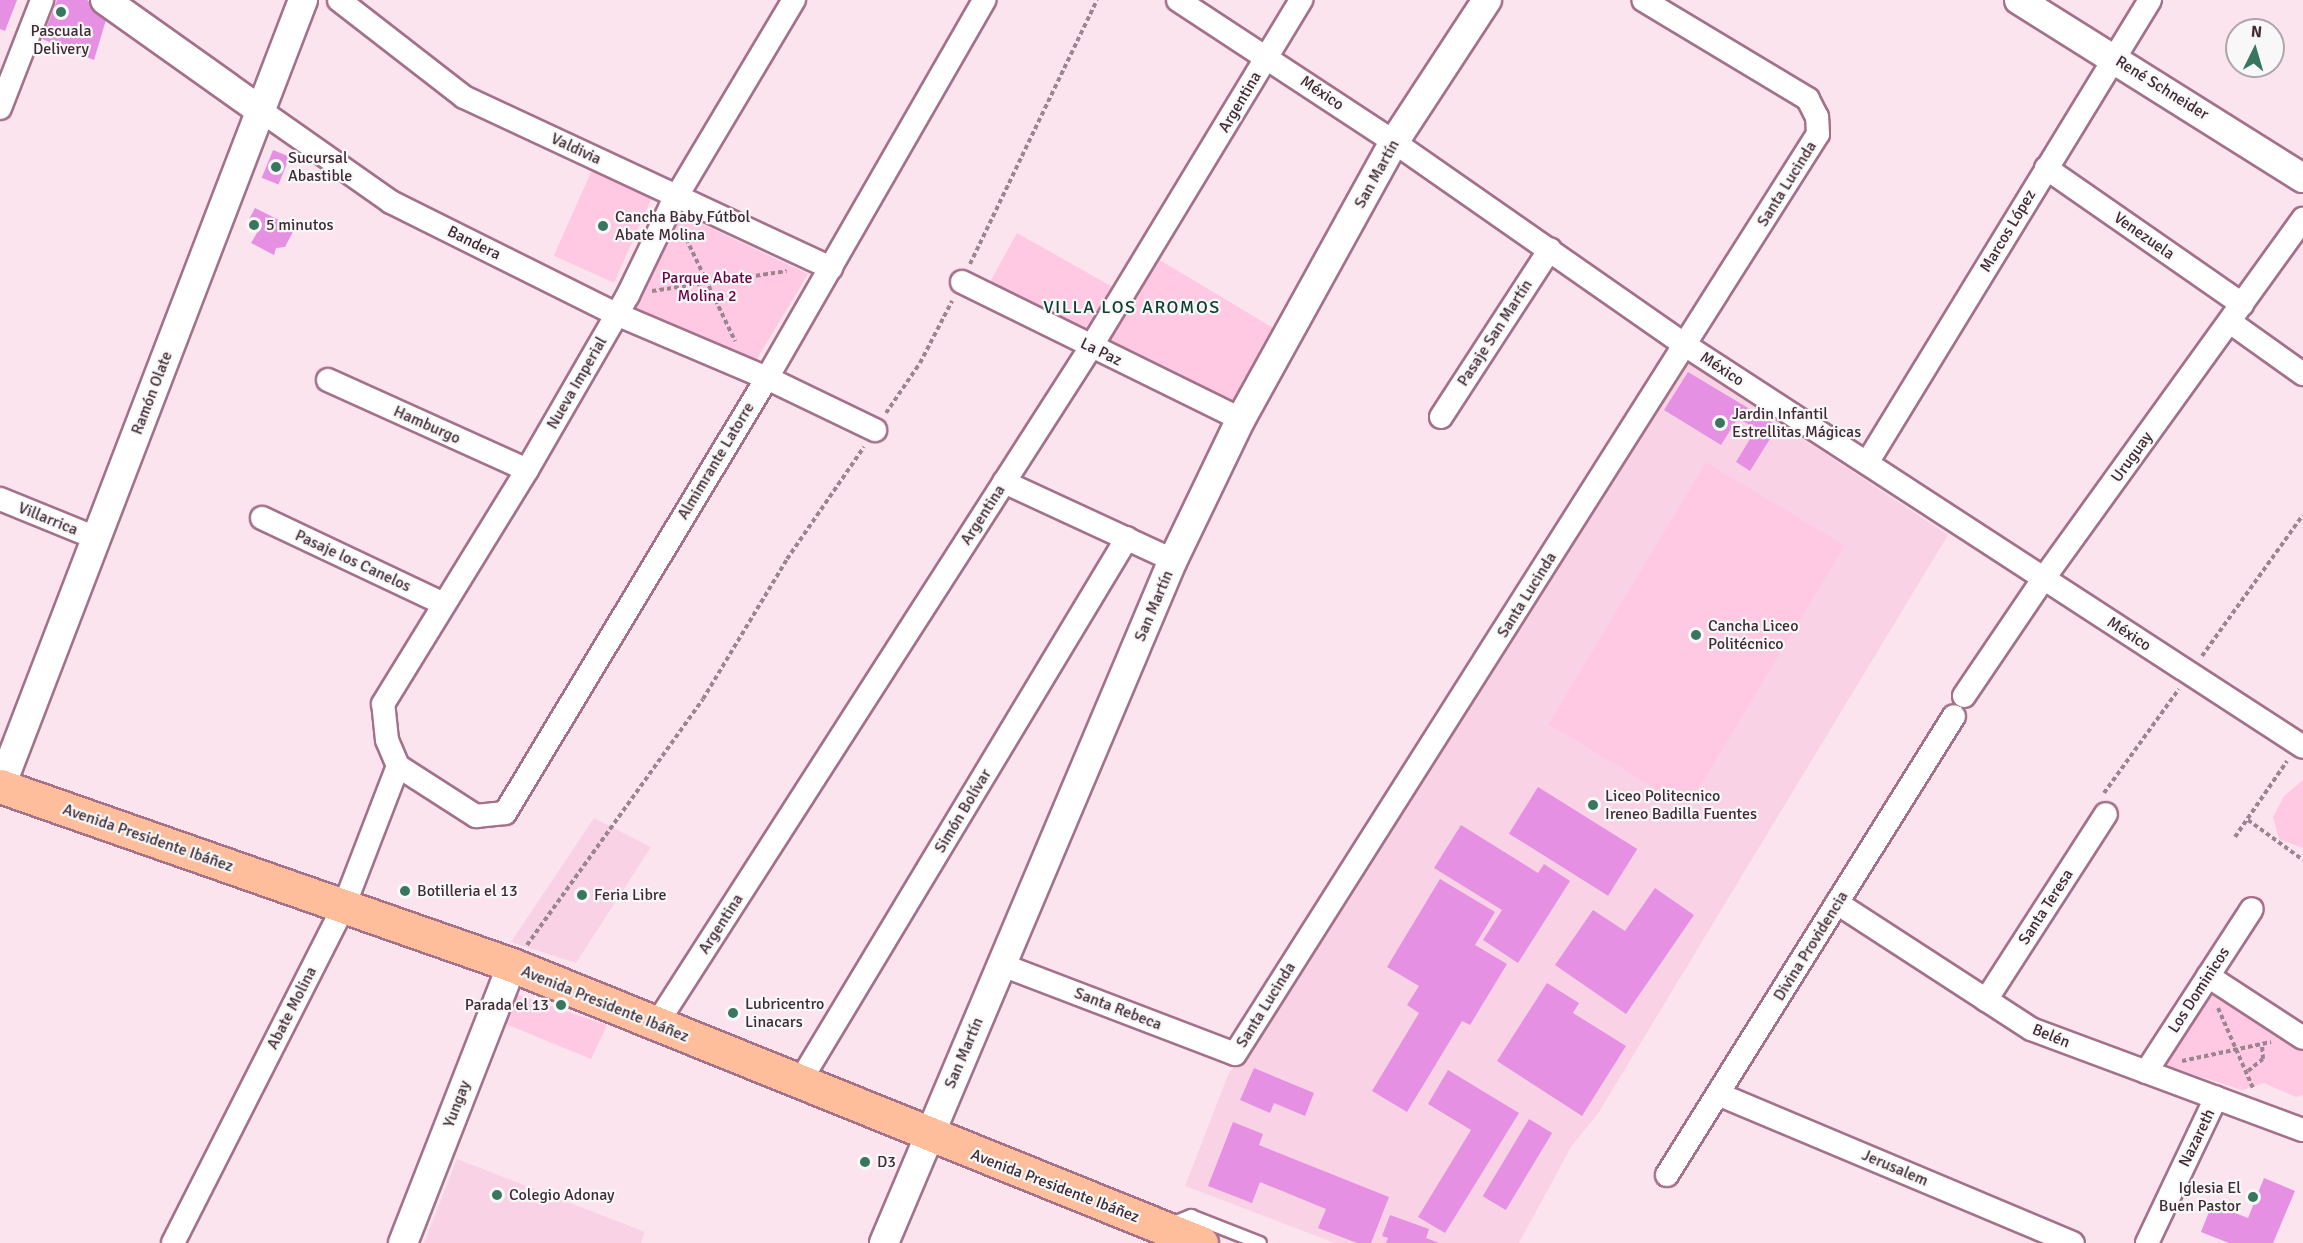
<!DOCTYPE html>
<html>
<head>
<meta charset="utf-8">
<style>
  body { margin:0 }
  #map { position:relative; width:2303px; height:1243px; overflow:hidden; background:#fbe4ee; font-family:Signika,sans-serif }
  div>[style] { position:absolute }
  .built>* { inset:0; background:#f9d3e5 }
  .green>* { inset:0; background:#ffc8e3; transform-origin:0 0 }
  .building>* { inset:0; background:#e590e3; transform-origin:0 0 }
  .path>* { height:4px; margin-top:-2px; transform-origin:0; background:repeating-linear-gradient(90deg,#9b858f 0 4.5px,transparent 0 7.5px) }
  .roads { filter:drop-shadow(2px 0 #a3718a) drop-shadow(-2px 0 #a3718a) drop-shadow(0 2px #a3718a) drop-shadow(0 -2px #a3718a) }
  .service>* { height:12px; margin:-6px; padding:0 6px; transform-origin:6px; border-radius:6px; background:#fff }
  .minor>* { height:22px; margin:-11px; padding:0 11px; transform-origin:11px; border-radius:11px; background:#fff }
  .tertiary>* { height:28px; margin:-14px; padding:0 14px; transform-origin:14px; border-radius:14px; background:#fff }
  .primary>* { height:33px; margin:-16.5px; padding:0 16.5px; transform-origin:16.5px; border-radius:16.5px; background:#febe9c }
  .dots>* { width:16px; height:16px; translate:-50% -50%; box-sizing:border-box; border:3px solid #f8f8f8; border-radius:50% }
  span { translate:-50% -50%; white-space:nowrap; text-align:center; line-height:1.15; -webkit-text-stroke:4.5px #f8f8f8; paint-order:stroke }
  .poi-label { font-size:16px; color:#402a35 }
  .left { translate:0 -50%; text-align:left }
  .right { translate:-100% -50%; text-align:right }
  .street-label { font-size:16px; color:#402a35 }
  .park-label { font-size:16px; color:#670446 }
  .neighbourhood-label { font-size:18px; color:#0d4030; letter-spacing:1.5px }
  .north { position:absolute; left:2225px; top:18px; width:60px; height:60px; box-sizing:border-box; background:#f8f8f8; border:2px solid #aea6aa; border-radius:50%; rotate:5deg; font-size:16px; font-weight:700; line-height:24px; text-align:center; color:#402a35 }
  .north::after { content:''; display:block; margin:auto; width:21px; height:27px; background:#39755f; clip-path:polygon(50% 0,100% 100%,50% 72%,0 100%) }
</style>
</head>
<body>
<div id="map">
  <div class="built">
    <i style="clip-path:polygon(1687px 362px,1948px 535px,1599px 1112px,1571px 1147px,1519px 1243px,1335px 1243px,1185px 1186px,1228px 1075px,1648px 417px)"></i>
    <i style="clip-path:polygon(594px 818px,651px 847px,576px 963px,511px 942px)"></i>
    <i style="clip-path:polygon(457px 1159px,645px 1232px,641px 1243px,424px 1243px)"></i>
  </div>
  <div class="green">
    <i style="left:592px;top:170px;width:66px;height:94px;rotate:24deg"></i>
    <i style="clip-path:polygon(677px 212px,808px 274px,752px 367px,621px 310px)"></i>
    <i style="clip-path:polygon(1017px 233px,1134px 299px,1158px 259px,1275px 329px,1234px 411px,990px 282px)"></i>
    <i style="left:1706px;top:462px;width:162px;height:306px;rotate:31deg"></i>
    <i style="clip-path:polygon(2303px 780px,2303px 848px,2279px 839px,2273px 817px,2284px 796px)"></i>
    <i style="clip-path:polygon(2210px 991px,2303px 1050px,2303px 1095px,2296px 1097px,2264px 1083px,2242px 1090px,2164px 1065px)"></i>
    <i style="clip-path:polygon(515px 994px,607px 1025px,591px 1059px,503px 1023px)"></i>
  </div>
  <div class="building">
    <i style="clip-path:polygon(0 0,17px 0,5px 31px,0 29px)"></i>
    <i style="clip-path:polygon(57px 0,87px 0,108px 13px,94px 60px,42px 39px)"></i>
    <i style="left:273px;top:150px;width:18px;height:30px;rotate:22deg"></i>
    <i style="clip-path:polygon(255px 208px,295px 228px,285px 247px,276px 248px,274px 255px,251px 243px,258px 231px,246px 225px)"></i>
    <i style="clip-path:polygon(1688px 372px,1778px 426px,1750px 471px,1736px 462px,1756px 429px,1738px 418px,1721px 445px,1664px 410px)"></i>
    <i style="left:1538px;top:787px;width:117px;height:55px;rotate:32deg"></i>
    <i style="clip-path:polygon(1461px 825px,1538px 873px,1544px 864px,1570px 881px,1518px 963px,1483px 940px,1502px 910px,1434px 868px)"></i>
    <i style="clip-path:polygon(1440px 879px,1495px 912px,1475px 945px,1507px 964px,1470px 1025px,1462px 1021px,1407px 1112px,1372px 1091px,1419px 1013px,1407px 1005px,1419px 986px,1387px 967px)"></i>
    <i style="clip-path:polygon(1655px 888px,1694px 915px,1626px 1014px,1555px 965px,1593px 910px,1625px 931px)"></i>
    <i style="clip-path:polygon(1547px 983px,1579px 1003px,1573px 1013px,1626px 1046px,1582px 1116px,1497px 1061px)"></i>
    <i style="clip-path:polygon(1254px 1068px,1314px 1093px,1305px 1116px,1274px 1103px,1270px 1113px,1240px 1100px)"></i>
    <i style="clip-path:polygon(1448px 1070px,1519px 1113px,1445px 1233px,1418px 1217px,1471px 1130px,1428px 1104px)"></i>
    <i style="left:1529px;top:1119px;width:27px;height:90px;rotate:31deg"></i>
    <i style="clip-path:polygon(1233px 1122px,1263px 1134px,1259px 1145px,1389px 1197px,1371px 1243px,1357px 1243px,1318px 1228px,1326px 1209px,1260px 1182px,1252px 1203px,1208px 1186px)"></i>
    <i style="clip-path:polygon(2264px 1178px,2295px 1191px,2273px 1243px,2229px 1243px,2201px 1232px,2212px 1204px,2248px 1218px)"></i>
    <i style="clip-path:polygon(1390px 1215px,1429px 1229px,1426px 1238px,1439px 1243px,1386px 1243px,1388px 1238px,1382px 1236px)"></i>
  </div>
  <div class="path">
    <i style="left:683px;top:232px;width:121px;rotate:64.5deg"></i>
    <i style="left:970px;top:264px;width:293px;rotate:-64.3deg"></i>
    <i style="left:652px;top:291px;width:136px;rotate:-8.4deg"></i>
    <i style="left:886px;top:413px;width:60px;rotate:-55.8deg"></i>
    <i style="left:920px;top:363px;width:70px;rotate:-62.7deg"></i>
    <i style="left:2202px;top:656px;width:173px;rotate:-54.4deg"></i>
    <i style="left:2104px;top:793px;width:128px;rotate:-54.2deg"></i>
    <i style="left:2248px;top:820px;width:68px;rotate:36deg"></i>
    <i style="left:2235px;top:837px;width:92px;rotate:-55.6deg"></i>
    <i style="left:527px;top:945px;width:302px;rotate:-54.4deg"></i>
    <i style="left:703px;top:699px;width:163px;rotate:-59deg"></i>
    <i style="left:787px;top:559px;width:136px;rotate:-55.5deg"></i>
    <i style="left:2218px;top:1008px;width:87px;rotate:66.4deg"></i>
    <i style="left:2182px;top:1061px;width:91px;rotate:-12.1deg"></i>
    <i style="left:2248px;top:1071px;width:19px;rotate:-39deg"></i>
    <i style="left:2263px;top:1059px;width:15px;rotate:-94deg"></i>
  </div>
  <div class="roads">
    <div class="service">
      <i style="left:1171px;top:1224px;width:22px;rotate:-22deg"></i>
      <i style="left:1191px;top:1216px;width:74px;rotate:21.4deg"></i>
    </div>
    <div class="minor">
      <i style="left:339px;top:0;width:158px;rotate:37.8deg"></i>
      <i style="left:464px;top:97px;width:405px;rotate:25deg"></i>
      <i style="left:1178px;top:0;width:258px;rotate:33.3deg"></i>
      <i style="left:1394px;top:142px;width:355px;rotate:34.9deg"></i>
      <i style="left:1685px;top:345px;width:737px;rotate:33.04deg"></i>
      <i style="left:0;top:108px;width:116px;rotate:-68.7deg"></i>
      <i style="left:260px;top:110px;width:160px;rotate:35.1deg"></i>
      <i style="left:391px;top:202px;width:251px;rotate:26.5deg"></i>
      <i style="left:616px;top:314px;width:164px;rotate:23deg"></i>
      <i style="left:767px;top:378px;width:120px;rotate:25.7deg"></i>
      <i style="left:2046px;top:168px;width:239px;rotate:34.8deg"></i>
      <i style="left:962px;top:282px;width:311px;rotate:26.2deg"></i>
      <i style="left:2230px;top:322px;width:90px;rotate:35.5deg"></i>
      <i style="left:328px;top:380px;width:218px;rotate:24.3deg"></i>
      <i style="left:1441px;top:417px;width:200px;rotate:-57deg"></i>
      <i style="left:1867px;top:463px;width:543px;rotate:-58.57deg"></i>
      <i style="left:1004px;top:482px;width:186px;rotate:24.8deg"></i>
      <i style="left:0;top:499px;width:104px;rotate:22.1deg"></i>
      <i style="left:262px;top:518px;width:201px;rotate:25.3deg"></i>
      <i style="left:1964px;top:696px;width:143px;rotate:-55.9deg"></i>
      <i style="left:2044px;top:578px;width:443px;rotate:-54.2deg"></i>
      <i style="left:398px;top:766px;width:93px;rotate:32.7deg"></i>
      <i style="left:476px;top:816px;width:29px;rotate:-6deg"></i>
      <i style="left:505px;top:813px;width:508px;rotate:-58.94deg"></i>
      <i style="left:767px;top:378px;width:436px;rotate:-60.1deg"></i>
      <i style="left:398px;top:766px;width:28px;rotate:-113deg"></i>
      <i style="left:387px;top:740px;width:36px;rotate:-96deg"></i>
      <i style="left:383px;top:704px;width:275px;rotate:-58.4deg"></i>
      <i style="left:527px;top:470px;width:202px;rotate:-60deg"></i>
      <i style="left:628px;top:295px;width:99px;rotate:-64.2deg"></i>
      <i style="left:671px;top:206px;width:240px;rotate:-59.2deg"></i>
      <i style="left:1837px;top:903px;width:231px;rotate:33deg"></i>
      <i style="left:2031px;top:1029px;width:290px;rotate:20.4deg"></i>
      <i style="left:1002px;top:965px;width:249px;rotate:20.9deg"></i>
      <i style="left:1235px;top:1054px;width:1089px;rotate:-57.64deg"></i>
      <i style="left:1818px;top:134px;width:17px;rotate:-93deg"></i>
      <i style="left:1817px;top:117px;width:20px;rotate:-117deg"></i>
      <i style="left:1808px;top:99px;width:192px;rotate:-149deg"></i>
      <i style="left:2208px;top:976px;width:113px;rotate:33.1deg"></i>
      <i style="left:1986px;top:1000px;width:221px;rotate:-57.2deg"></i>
      <i style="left:656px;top:1025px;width:806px;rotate:-57.32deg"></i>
      <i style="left:1091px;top:347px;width:406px;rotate:-58.8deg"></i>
      <i style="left:2146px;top:1072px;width:194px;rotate:-57deg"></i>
      <i style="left:799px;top:1083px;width:636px;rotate:-58.96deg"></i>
      <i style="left:1718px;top:1094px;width:385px;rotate:22.8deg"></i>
      <i style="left:1667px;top:1175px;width:541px;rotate:-57.98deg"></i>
      <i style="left:173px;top:1243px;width:378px;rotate:-63.1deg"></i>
      <i style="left:344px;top:906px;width:150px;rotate:-68.9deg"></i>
      <i style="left:2147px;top:1243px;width:161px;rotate:-64.6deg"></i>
    </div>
    <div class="tertiary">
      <i style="left:105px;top:0;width:190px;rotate:35.4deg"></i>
      <i style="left:2019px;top:0;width:335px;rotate:32.1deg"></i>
      <i style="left:1px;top:786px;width:842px;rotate:-68.98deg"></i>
      <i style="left:403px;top:1243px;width:299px;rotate:-68.6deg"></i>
      <i style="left:884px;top:1243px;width:742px;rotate:-67.07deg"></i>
      <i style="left:1173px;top:560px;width:157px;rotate:-64.3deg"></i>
      <i style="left:1241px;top:419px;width:316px;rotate:-61.1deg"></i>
      <i style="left:1394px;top:142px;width:170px;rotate:-56.8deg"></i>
    </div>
    <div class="primary">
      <i style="left:0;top:786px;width:542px;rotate:19.27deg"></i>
      <i style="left:512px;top:965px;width:743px;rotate:21.97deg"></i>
    </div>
  </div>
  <div class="dots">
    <i style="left:61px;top:12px;background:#39755f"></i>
    <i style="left:276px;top:167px;background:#39755f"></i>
    <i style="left:254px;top:225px;background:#39755f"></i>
    <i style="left:603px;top:226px;background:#39755f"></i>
    <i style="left:1720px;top:423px;background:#39755f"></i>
    <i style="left:1696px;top:635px;background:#39755f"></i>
    <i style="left:1593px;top:805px;background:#39755f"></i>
    <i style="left:405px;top:891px;background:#39755f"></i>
    <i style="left:582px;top:895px;background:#39755f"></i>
    <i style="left:561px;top:1005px;background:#39755f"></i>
    <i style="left:733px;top:1013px;background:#39755f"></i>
    <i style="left:865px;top:1162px;background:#39755f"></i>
    <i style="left:497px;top:1195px;background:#39755f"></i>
    <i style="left:2253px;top:1197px;background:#39755f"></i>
  </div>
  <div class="poi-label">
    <span style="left:61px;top:40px">Pascuala<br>Delivery</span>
    <span class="left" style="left:288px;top:167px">Sucursal<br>Abastible</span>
    <span class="left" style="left:615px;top:226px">Cancha Baby Fútbol<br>Abate Molina</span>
    <span class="left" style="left:266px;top:225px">5 minutos</span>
    <span class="left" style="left:1732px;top:423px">Jardin Infantil<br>Estrellitas Mágicas</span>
    <span class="left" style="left:1708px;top:635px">Cancha Liceo<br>Politécnico</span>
    <span class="left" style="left:1605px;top:805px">Liceo Politecnico<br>Ireneo Badilla Fuentes</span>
    <span class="left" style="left:417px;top:891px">Botilleria el 13</span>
    <span class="left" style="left:594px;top:895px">Feria Libre</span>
    <span class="left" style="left:745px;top:1013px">Lubricentro<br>Linacars</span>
    <span class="right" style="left:549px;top:1005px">Parada el 13</span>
    <span class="left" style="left:877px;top:1162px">D3</span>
    <span class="right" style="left:2241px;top:1197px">Iglesia El<br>Buen Pastor</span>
    <span class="left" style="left:509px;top:1195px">Colegio Adonay</span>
  </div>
  <div class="street-label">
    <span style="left:2162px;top:88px;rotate:32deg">René Schneider</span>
    <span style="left:1322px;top:93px;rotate:34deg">México</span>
    <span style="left:1240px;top:102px;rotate:-59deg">Argentina</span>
    <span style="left:576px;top:149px;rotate:25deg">Valdivia</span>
    <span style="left:1377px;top:174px;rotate:-61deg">San Martín</span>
    <span style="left:1787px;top:184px;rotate:-58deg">Santa Lucinda</span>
    <span style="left:2008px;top:231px;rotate:-59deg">Marcos López</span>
    <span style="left:2144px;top:236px;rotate:35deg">Venezuela</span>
    <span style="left:474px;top:243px;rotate:26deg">Bandera</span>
    <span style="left:1495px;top:333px;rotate:-57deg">Pasaje San Martín</span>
    <span style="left:1101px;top:352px;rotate:26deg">La Paz</span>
    <span style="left:1722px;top:369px;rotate:33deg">México</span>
    <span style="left:577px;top:383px;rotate:-60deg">Nueva Imperial</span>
    <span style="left:152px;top:393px;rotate:-69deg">Ramón Olate</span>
    <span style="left:427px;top:425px;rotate:24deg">Hamburgo</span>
    <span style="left:2132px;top:457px;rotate:-54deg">Uruguay</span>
    <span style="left:716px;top:461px;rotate:-59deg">Almimrante Latorre</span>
    <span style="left:983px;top:515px;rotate:-57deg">Argentina</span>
    <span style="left:48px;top:519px;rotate:22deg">Villarrica</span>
    <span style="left:353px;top:561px;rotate:25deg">Pasaje los Canelos</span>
    <span style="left:1527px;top:595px;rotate:-58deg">Santa Lucinda</span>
    <span style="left:1154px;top:606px;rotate:-67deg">San Martín</span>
    <span style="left:2129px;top:634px;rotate:33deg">México</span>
    <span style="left:963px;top:811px;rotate:-59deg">Simón Bolívar</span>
    <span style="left:148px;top:838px;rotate:19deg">Avenida Presidente Ibáñez</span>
    <span style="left:2046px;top:907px;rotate:-57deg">Santa Teresa</span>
    <span style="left:721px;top:924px;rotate:-57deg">Argentina</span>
    <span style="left:1811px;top:946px;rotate:-58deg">Divina Providencia</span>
    <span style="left:2199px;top:990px;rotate:-57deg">Los Dominicos</span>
    <span style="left:605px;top:1004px;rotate:22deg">Avenida Presidente Ibáñez</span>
    <span style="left:1266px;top:1005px;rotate:-58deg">Santa Lucinda</span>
    <span style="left:292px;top:1008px;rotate:-63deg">Abate Molina</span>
    <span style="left:1118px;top:1009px;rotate:21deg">Santa Rebeca</span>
    <span style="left:2051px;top:1036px;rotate:22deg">Belén</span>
    <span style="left:964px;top:1053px;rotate:-67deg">San Martín</span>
    <span style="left:457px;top:1104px;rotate:-69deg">Yungay</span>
    <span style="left:2197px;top:1138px;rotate:-64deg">Nazareth</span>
    <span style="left:1895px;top:1168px;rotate:23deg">Jerusalem</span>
    <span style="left:1055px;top:1186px;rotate:21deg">Avenida Presidente Ibáñez</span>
  </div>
  <div class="park-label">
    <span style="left:707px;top:287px">Parque Abate<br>Molina 2</span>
  </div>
  <div class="neighbourhood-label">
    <span style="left:1132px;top:307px">VILLA LOS AROMOS</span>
  </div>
  <div class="north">N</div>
</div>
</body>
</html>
